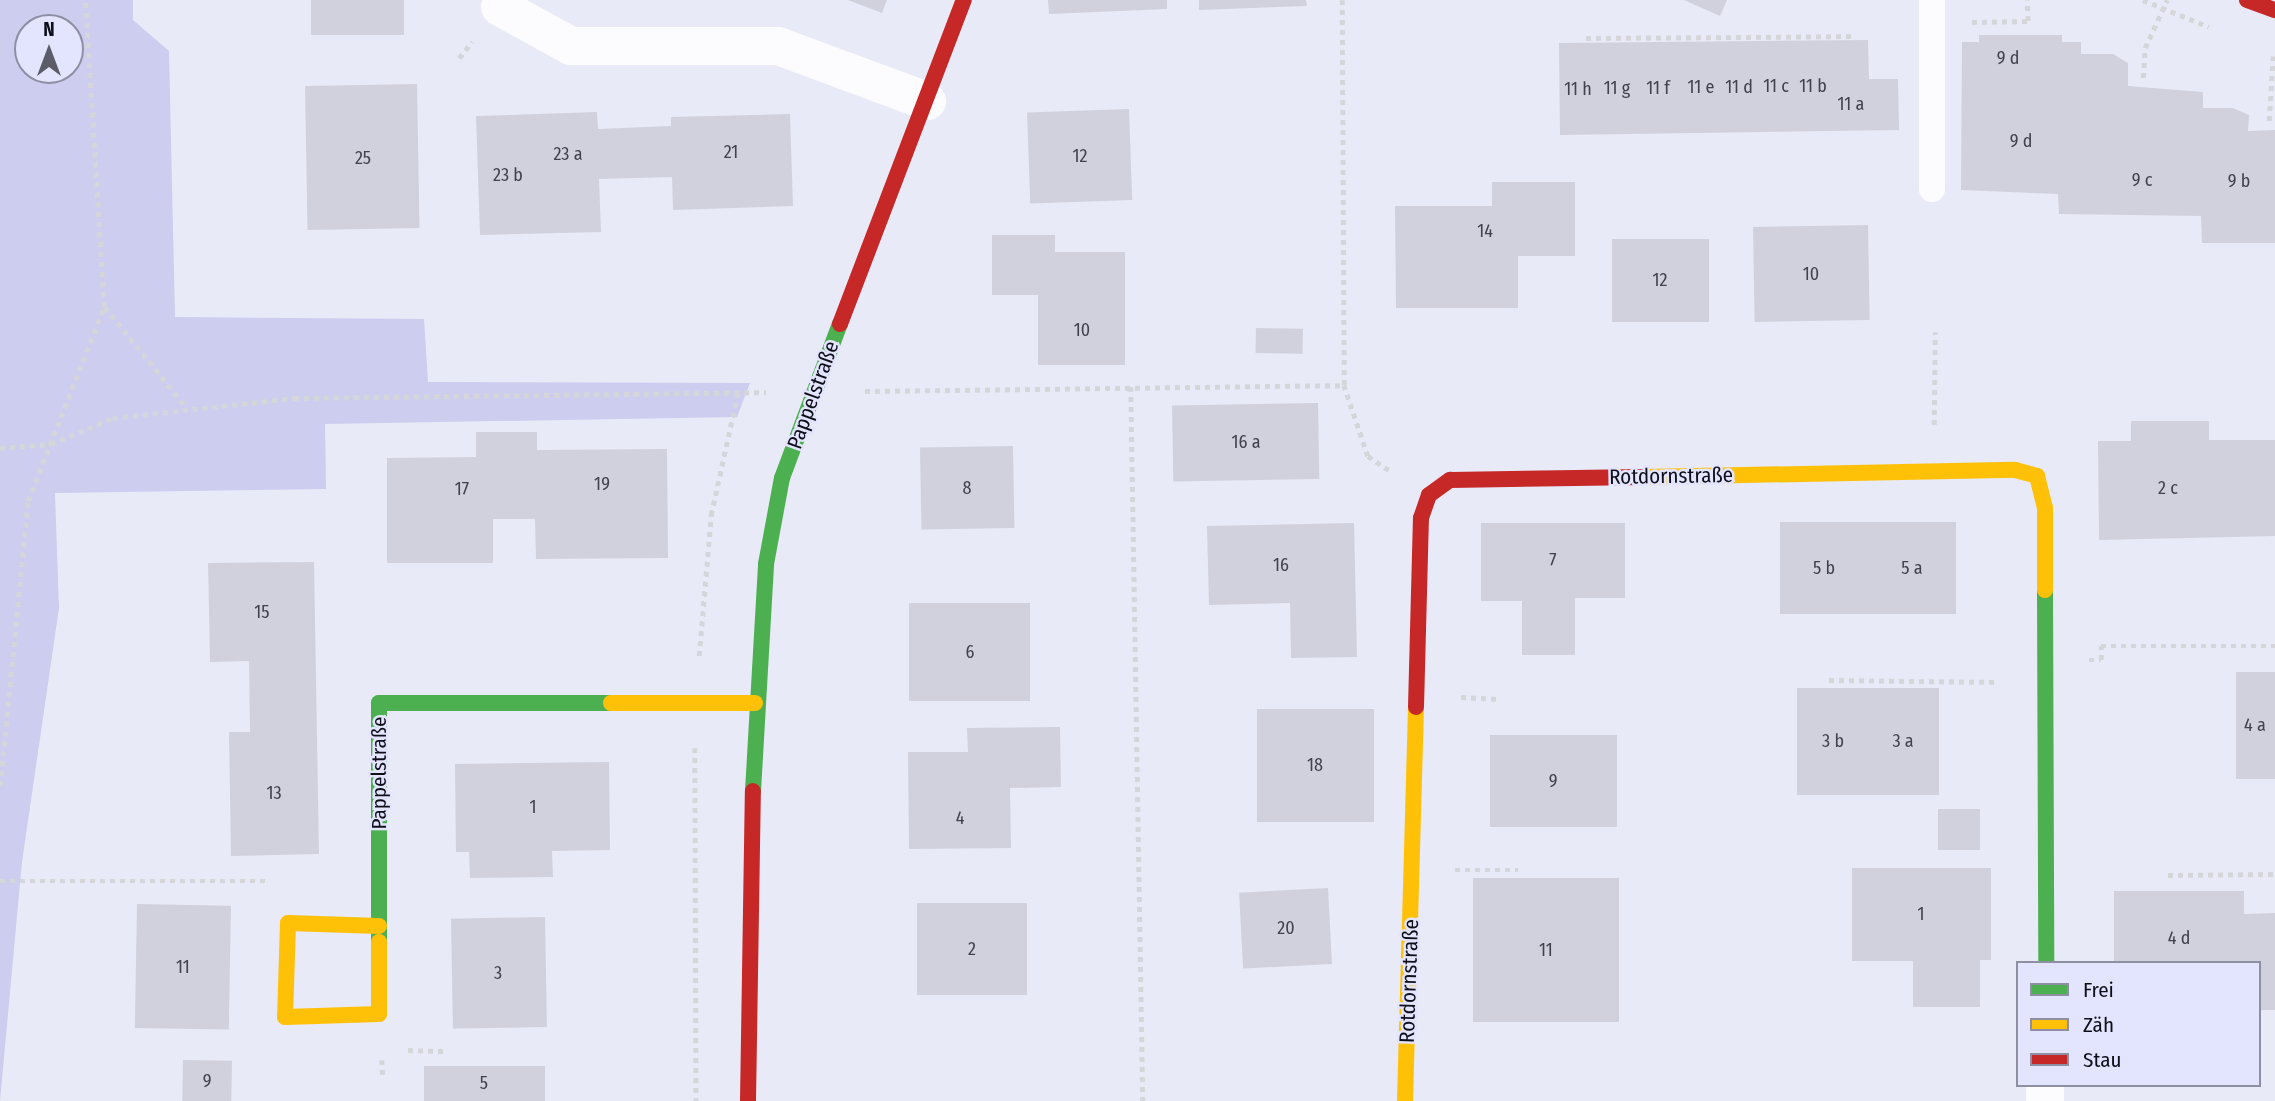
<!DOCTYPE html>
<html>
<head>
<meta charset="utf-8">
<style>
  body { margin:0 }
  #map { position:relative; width:2275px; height:1101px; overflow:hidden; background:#e9eaf7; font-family:"Fira Sans Condensed",sans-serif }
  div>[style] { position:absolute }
  .green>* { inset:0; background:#cccdef }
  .building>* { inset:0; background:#d0d1dd; transform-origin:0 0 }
  .path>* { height:4.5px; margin-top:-2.25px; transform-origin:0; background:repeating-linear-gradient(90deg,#d5d6d9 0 5px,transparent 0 10px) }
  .lane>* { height:26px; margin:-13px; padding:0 13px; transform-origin:13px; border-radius:13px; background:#fcfcfe }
  .street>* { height:38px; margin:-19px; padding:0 19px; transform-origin:19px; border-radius:19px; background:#fcfcfe }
  .fast>* { height:16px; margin:-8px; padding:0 8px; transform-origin:8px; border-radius:8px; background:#4caf50 }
  .slow>* { height:16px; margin:-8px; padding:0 8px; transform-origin:8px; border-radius:8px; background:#ffc107 }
  .jam>* { height:16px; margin:-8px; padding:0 8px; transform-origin:8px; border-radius:8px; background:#c62828 }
  span { translate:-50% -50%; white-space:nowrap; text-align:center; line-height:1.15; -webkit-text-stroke:5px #e3e4fd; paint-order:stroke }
  .number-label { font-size:18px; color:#42424d }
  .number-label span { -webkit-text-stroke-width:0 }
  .street-label { font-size:21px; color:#0f0f19 }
  .legend { position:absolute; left:2016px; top:961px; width:245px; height:126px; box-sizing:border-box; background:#e3e4fd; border:2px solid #8e8fa2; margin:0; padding:9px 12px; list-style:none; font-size:21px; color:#0f0f19 }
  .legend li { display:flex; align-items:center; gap:14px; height:35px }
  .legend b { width:35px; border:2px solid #8e8fa2 }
  .north { position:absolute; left:14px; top:14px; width:70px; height:70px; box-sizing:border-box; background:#e3e4fd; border:2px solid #8e8fa2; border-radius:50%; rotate:0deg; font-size:19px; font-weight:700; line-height:28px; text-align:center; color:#0f0f19 }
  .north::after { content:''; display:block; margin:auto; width:24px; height:32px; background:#5b5c67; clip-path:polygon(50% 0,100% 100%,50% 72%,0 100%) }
</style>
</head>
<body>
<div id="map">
  <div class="green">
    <i style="clip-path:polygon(evenodd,0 0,133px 0,133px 20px,169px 51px,175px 317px,424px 319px,428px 382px,750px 383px,737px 417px,325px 424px,326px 489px,55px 493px,59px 608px,22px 862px,0 1101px,0 0,28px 28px,70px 28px,70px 70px,28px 70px,28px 28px)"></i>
  </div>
  <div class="building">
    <i style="left:311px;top:0;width:93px;height:35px"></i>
    <i style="clip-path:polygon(848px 0,887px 0,882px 13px)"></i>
    <i style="clip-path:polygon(1048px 0,1167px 0,1167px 9px,1049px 14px)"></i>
    <i style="clip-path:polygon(1199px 0,1306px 0,1307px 6px,1199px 10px)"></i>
    <i style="clip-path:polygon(1684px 0,1727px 0,1720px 16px)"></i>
    <i style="clip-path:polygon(1979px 35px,2062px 35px,2062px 42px,2081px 42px,2081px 54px,2113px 54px,2128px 63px,2128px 86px,2203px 92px,2203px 108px,2233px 108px,2249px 115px,2248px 131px,2275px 130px,2275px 243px,2202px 243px,2201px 216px,2059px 214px,2058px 194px,1961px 190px,1962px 42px,1979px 42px)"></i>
    <i style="clip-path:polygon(1868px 40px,1869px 79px,1898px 79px,1899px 130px,1560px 135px,1559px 43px)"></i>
    <i style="left:417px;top:84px;width:144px;height:112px;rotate:89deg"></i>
    <i style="left:1129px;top:109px;width:91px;height:102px;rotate:88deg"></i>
    <i style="clip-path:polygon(597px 112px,598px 129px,671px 126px,671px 117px,790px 114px,793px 206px,673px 210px,672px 177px,599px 179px,601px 232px,480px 235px,476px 116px)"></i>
    <i style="clip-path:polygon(1492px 182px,1575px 182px,1575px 256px,1518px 256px,1518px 308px,1396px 308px,1395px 206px,1492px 206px)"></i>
    <i style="left:1868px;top:225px;width:95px;height:115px;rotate:89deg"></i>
    <i style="clip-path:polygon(992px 235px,1055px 235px,1055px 252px,1125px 252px,1125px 365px,1038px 365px,1038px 295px,992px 295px)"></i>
    <i style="left:1612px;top:239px;width:97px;height:83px"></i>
    <i style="left:1256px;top:328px;width:47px;height:25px;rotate:1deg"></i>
    <i style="left:1318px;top:403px;width:76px;height:146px;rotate:89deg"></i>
    <i style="clip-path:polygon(2131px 421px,2209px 421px,2209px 440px,2275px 440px,2275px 536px,2099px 540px,2098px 441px,2131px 441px)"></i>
    <i style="clip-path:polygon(476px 432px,537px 432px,537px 450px,667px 449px,668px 558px,536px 559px,535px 519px,493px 519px,493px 563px,387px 563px,387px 458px,476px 457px)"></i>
    <i style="left:1013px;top:446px;width:82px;height:93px;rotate:89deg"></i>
    <i style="left:1780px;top:522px;width:176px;height:92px"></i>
    <i style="clip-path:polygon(1354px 523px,1357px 657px,1291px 658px,1290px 603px,1209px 605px,1207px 526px)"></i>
    <i style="clip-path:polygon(1481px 523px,1625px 523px,1625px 598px,1575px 598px,1575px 655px,1522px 655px,1522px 601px,1481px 601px)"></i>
    <i style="clip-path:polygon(314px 562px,319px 854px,231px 856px,229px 732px,250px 732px,249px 661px,210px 662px,208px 563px)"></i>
    <i style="left:909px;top:603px;width:121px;height:98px"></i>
    <i style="left:2236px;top:672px;width:39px;height:107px"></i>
    <i style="left:1797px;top:688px;width:142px;height:107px"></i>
    <i style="left:1257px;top:709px;width:117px;height:113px"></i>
    <i style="clip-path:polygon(1060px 727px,1061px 787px,1010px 788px,1011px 848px,909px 849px,908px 752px,968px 752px,967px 728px)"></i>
    <i style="left:1490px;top:735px;width:127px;height:92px"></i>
    <i style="clip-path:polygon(609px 762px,610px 850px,552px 851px,553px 877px,470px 878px,469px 852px,456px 852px,455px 764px)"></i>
    <i style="left:1938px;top:809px;width:42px;height:41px"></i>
    <i style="clip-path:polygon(1852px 868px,1991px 868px,1991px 960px,1980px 960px,1980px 1007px,1913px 1007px,1913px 961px,1852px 961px)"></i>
    <i style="left:1473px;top:878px;width:146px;height:144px"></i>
    <i style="left:1328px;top:888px;width:76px;height:89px;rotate:87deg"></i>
    <i style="clip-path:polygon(2114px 891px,2244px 891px,2244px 914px,2275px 913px,2275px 1010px,2259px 1010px,2259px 963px,2114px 963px)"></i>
    <i style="left:917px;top:903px;width:110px;height:92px"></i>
    <i style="left:137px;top:904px;width:94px;height:124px;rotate:1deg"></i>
    <i style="left:545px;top:917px;width:110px;height:94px;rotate:89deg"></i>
    <i style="left:183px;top:1060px;width:49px;height:41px;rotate:1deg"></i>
    <i style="left:424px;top:1066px;width:121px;height:35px"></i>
  </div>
  <div class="path">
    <i style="left:2143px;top:0;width:71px;rotate:22.2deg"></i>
    <i style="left:1972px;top:22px;width:56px;rotate:-1deg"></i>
    <i style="left:2028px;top:21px;width:21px;rotate:-93deg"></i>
    <i style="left:1586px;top:38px;width:269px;rotate:-0.4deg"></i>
    <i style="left:459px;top:58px;width:21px;rotate:-51deg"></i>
    <i style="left:2143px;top:78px;width:30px;rotate:-86deg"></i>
    <i style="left:2145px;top:48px;width:53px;rotate:-65.4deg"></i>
    <i style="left:2269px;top:121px;width:65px;rotate:-86.5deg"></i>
    <i style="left:105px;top:307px;width:129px;rotate:51deg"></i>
    <i style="left:1344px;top:385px;width:75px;rotate:71.3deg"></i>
    <i style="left:1368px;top:456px;width:29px;rotate:34deg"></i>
    <i style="left:1131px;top:387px;width:714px;rotate:89.04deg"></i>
    <i style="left:865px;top:391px;width:479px;rotate:-0.7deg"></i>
    <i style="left:1344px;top:385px;width:385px;rotate:-90.3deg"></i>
    <i style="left:1934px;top:425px;width:93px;rotate:-89.4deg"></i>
    <i style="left:0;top:448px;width:51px;rotate:-4.5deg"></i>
    <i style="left:51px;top:444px;width:67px;rotate:-22.8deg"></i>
    <i style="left:113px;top:418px;width:182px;rotate:-6.3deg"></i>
    <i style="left:294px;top:398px;width:472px;rotate:-0.7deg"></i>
    <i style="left:699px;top:656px;width:142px;rotate:-85.1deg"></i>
    <i style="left:711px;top:515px;width:126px;rotate:-77.6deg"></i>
    <i style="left:2089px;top:660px;width:12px"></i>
    <i style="left:2101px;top:660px;width:14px;rotate:-90deg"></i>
    <i style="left:2101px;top:646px;width:174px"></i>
    <i style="left:1829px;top:680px;width:170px;rotate:0.7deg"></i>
    <i style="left:1461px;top:697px;width:38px;rotate:3deg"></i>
    <i style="left:695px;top:748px;width:353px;rotate:89.8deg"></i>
    <i style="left:0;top:786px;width:286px;rotate:-84.4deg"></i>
    <i style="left:28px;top:501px;width:208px;rotate:-68.6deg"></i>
    <i style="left:104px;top:307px;width:308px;rotate:-93.5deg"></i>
    <i style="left:1455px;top:870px;width:63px"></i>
    <i style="left:2168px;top:875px;width:107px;rotate:-0.5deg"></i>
    <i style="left:0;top:881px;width:269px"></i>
    <i style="left:408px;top:1050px;width:38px;rotate:2deg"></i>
    <i style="left:382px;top:1060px;width:19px;rotate:87deg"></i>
  </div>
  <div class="lane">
    <i style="left:1932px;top:0;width:189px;rotate:90deg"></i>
  </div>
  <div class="street">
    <i style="left:500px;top:7px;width:81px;rotate:28.8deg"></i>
    <i style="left:571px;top:46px;width:207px"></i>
    <i style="left:778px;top:46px;width:159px;rotate:20.3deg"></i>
    <i style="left:2045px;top:1101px;width:16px;rotate:-90deg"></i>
  </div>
  <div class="fast">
    <i style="left:2045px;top:590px;width:373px;rotate:89.8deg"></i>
    <i style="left:753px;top:791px;width:227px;rotate:-86.7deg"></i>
    <i style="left:766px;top:564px;width:87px;rotate:-79.5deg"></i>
    <i style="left:782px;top:478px;width:165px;rotate:-69.4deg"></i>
    <i style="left:379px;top:942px;width:239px;rotate:-90deg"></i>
    <i style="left:379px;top:703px;width:232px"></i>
  </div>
  <div class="slow">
    <i style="left:1643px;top:477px;width:372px;rotate:-1.1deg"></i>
    <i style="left:2015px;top:470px;width:23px;rotate:15deg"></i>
    <i style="left:2037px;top:476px;width:33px;rotate:76deg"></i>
    <i style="left:2045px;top:508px;width:82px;rotate:90deg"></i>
    <i style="left:611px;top:703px;width:144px"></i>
    <i style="left:379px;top:926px;width:91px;rotate:-178.1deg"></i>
    <i style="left:288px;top:923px;width:94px;rotate:91.8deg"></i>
    <i style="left:285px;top:1017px;width:94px;rotate:-1.8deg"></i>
    <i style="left:379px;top:1014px;width:72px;rotate:-90deg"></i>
    <i style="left:1405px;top:1101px;width:394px;rotate:-88.4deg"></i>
  </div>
  <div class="jam">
    <i style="left:2247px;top:0;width:30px;rotate:20deg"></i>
    <i style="left:840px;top:324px;width:347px;rotate:-69.1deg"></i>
    <i style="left:1416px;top:707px;width:189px;rotate:-88.5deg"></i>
    <i style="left:1421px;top:518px;width:24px;rotate:-71deg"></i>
    <i style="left:1429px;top:495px;width:26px;rotate:-36deg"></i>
    <i style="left:1450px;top:480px;width:193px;rotate:-0.9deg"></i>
    <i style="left:748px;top:1101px;width:310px;rotate:-89.1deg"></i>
  </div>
  <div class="number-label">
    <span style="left:2008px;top:58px">9 d</span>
    <span style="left:1776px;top:86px">11 c</span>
    <span style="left:1813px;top:86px">11 b</span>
    <span style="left:1701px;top:87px">11 e</span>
    <span style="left:1739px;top:87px">11 d</span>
    <span style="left:1617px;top:88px">11 g</span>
    <span style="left:1658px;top:88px">11 f</span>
    <span style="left:1578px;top:89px">11 h</span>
    <span style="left:1851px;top:104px">11 a</span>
    <span style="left:2021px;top:141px">9 d</span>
    <span style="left:731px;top:152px">21</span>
    <span style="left:568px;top:154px">23 a</span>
    <span style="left:1080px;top:156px">12</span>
    <span style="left:363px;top:158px">25</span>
    <span style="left:508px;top:175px">23 b</span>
    <span style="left:2142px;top:180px">9 c</span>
    <span style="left:2239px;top:181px">9 b</span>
    <span style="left:1485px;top:231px">14</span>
    <span style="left:1811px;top:274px">10</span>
    <span style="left:1660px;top:280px">12</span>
    <span style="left:1082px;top:330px">10</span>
    <span style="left:1246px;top:442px">16 a</span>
    <span style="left:602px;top:484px">19</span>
    <span style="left:967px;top:488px">8</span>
    <span style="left:2168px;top:488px">2 c</span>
    <span style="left:462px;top:489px">17</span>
    <span style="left:1553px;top:560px">7</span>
    <span style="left:1281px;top:565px">16</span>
    <span style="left:1824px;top:568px">5 b</span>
    <span style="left:1912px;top:568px">5 a</span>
    <span style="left:262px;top:612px">15</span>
    <span style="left:970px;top:652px">6</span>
    <span style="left:2255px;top:725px">4 a</span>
    <span style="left:1833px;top:741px">3 b</span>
    <span style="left:1903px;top:741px">3 a</span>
    <span style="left:1315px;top:765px">18</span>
    <span style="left:1553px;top:781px">9</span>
    <span style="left:274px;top:793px">13</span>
    <span style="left:533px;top:807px">1</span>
    <span style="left:960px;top:818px">4</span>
    <span style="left:1921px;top:914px">1</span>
    <span style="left:1286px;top:928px">20</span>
    <span style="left:2179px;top:938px">4 d</span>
    <span style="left:972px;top:949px">2</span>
    <span style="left:1546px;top:950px">11</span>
    <span style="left:183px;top:967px">11</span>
    <span style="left:498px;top:973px">3</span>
    <span style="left:207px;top:1081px">9</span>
    <span style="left:484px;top:1083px">5</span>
  </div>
  <div class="street-label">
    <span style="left:813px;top:395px;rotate:-70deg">Pappelstraße</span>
    <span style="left:1671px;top:476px;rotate:-1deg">Rotdornstraße</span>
    <span style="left:379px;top:773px;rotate:-90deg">Pappelstraße</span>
    <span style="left:1409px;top:981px;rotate:-88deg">Rotdornstraße</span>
  </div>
  <ul class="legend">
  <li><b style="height:9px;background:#4caf50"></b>Frei</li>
  <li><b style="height:9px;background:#ffc107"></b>Zäh</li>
  <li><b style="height:9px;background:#c62828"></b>Stau</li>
  </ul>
  <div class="north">N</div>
</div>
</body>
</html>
